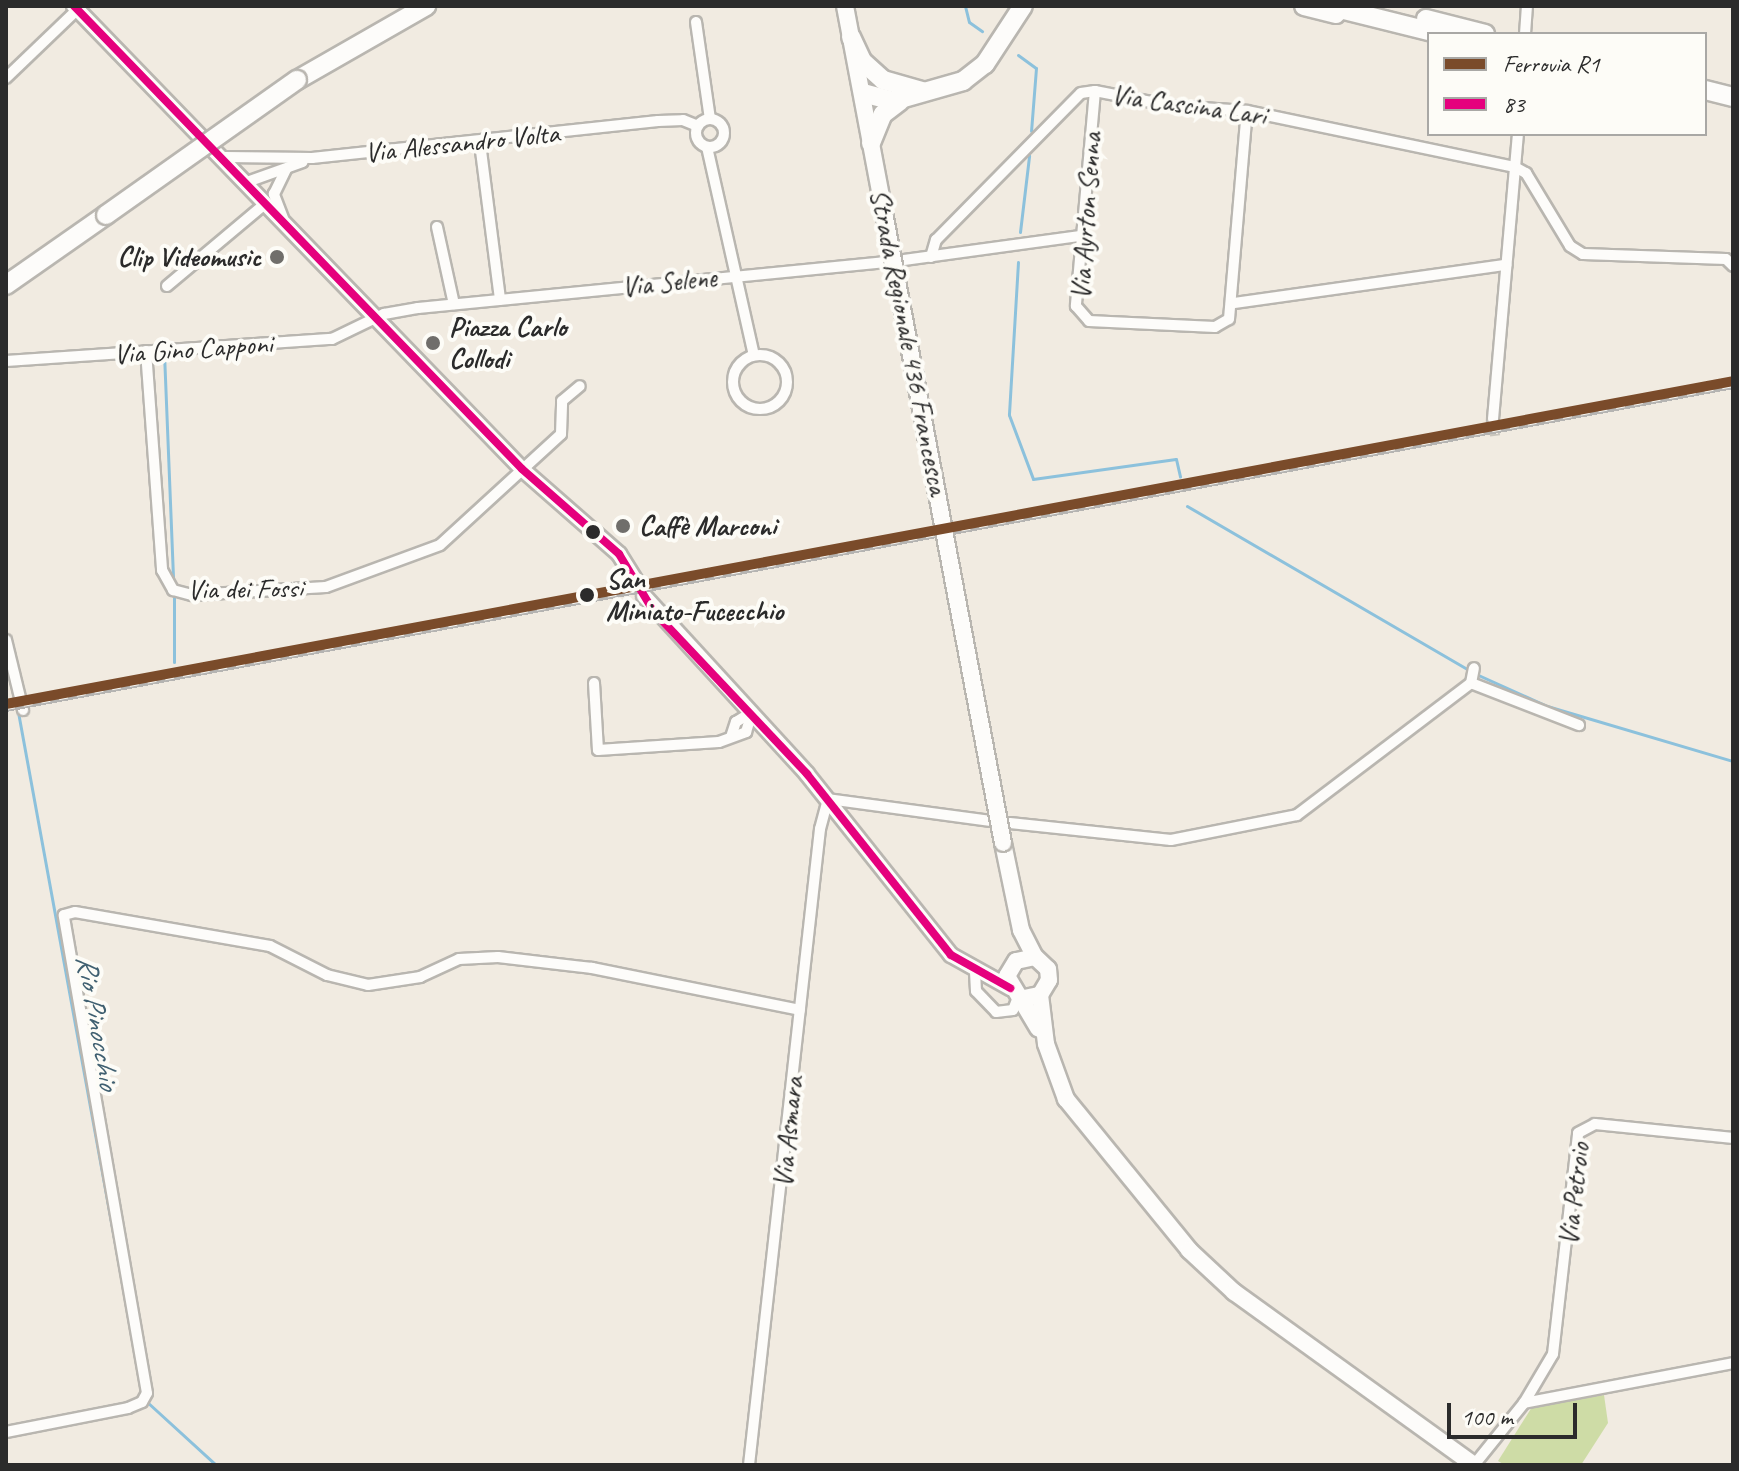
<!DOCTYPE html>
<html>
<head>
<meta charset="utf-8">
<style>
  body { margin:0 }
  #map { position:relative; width:1739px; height:1471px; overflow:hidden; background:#f1ebe1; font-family:Caveat,sans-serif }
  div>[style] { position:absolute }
  .green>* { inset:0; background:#cedca6 }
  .stream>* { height:3px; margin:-1.5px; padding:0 1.5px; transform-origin:1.5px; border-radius:1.5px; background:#8cc1dc }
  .street-tunnel>* { height:10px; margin-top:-5px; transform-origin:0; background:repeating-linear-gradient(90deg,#c9c5bd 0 10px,transparent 0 15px) }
  .roads { filter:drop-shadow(2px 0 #b9b6b0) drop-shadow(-2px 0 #b9b6b0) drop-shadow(0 2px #b9b6b0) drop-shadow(0 -2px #b9b6b0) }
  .street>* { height:10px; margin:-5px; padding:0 5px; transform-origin:5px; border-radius:5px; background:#fdfcfa }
  .street>.ring { margin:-5px; padding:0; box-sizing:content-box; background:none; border:10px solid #fdfcfa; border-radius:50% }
  .secondary>* { height:14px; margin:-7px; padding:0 7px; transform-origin:7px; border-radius:7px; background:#fdfcfa }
  .primary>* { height:16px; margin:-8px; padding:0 8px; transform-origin:8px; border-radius:8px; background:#fdfcfa }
  .highway>* { height:18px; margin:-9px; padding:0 9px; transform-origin:9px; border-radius:9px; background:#fdfcfa }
  .rail>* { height:6px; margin-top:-3px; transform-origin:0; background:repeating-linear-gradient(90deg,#fdfcf7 0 9px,#b5b4b2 0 18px); box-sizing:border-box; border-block:2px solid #b5b4b2 }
  .bridges { filter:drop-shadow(2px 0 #b9b6b0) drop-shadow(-2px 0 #b9b6b0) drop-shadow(0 2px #b9b6b0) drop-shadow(0 -2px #b9b6b0) }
  .primary-bridge>* { height:16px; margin:-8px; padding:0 8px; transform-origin:8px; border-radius:8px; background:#fdfcfa }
  .highway-bridge>* { height:18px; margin:-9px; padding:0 9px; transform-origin:9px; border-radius:9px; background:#fdfcfa }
  .bus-1>* { height:8px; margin:-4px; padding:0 4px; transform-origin:4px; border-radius:4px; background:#e5007d }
  .rail-1>* { height:10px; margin:-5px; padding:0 5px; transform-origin:5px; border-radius:5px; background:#7a4b2a }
  .dots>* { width:22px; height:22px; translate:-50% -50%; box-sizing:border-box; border:4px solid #fdfcf7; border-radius:50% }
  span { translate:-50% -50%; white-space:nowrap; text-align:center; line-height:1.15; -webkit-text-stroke:8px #fdfcf7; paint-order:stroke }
  .street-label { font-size:28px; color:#2b2b2b }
  .poi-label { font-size:28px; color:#2b2b2b; font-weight:700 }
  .right { translate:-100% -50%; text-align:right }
  .left { translate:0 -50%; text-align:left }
  .stop-label { font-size:28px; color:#2b2b2b; font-weight:700 }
  .water-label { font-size:30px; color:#406071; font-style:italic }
  .frame { position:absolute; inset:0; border:8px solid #2b2b2b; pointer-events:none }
  .legend { position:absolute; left:1427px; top:32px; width:280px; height:104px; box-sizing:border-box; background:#fdfcf7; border:2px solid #a9a8a5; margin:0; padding:10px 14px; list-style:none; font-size:24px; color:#2b2b2b }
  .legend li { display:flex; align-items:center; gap:16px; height:40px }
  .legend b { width:40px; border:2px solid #a9a8a5 }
  .scale { position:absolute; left:1447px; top:1403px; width:130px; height:36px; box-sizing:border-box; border:4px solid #2b2b2b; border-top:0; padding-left:10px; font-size:24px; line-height:28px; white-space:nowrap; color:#2b2b2b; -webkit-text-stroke:6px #fdfcf7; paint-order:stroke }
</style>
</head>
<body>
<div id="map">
  <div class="green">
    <i style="clip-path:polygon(1604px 1395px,1608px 1423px,1581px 1465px,1505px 1465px,1498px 1461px,1532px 1407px)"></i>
  </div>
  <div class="stream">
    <i style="left:965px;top:6px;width:16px;rotate:76deg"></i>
    <i style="left:969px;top:22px;width:16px;rotate:35deg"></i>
    <i style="left:1018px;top:55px;width:22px;rotate:36deg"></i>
    <i style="left:1036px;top:68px;width:63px;rotate:94.5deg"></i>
    <i style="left:1020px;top:232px;width:77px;rotate:-83.2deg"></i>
    <i style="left:1018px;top:262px;width:153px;rotate:93.4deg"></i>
    <i style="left:1009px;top:415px;width:68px;rotate:69.4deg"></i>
    <i style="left:1033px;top:479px;width:144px;rotate:-8deg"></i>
    <i style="left:1176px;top:459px;width:18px;rotate:77deg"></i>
    <i style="left:164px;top:353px;width:228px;rotate:87.7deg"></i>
    <i style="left:1187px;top:506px;width:326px;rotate:30.2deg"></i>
    <i style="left:174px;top:596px;width:66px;rotate:90deg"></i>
    <i style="left:6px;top:662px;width:12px;rotate:76deg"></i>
    <i style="left:1476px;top:674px;width:78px;rotate:24.3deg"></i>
    <i style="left:1547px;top:706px;width:194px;rotate:16.5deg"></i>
    <i style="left:16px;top:701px;width:696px;rotate:79.66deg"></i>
    <i style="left:146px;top:1401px;width:95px;rotate:42.4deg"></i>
  </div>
  <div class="street-tunnel">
    <i style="left:1493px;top:419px;width:17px;rotate:83deg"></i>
  </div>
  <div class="roads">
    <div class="street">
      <i style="left:696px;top:22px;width:98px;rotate:81.8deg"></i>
      <i style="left:1525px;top:34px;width:28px;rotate:-86deg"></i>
      <i style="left:6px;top:78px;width:98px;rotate:-43.8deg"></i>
      <i style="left:1095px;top:91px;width:216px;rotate:95.1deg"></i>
      <i style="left:1076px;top:306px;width:20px;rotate:49deg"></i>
      <i style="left:1089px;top:321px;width:126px;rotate:2.7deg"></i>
      <i style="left:1215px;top:327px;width:16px;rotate:-30deg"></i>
      <i style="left:1229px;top:319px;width:209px;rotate:-85.1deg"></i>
      <i class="ring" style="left:696px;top:119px;width:18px;height:18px"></i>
      <i style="left:480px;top:143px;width:158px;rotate:82.7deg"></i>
      <i style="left:707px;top:147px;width:213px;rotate:77.3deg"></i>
      <i style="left:225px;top:157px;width:87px;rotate:0.7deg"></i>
      <i style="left:312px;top:158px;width:348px;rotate:-6.1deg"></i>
      <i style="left:658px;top:121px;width:25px;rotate:-2deg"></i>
      <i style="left:683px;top:120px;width:16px;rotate:22deg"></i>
      <i style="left:247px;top:182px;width:59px;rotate:-19.7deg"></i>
      <i style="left:283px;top:218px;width:26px;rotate:-111deg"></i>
      <i style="left:274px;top:194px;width:28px;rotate:-64deg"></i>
      <i style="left:437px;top:227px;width:79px;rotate:77.6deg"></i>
      <i style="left:931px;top:257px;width:18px;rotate:-74deg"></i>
      <i style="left:936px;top:240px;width:206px;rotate:-45.4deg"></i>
      <i style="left:1081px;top:93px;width:14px;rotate:-8deg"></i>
      <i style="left:1095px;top:91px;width:78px;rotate:11deg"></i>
      <i style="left:1172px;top:106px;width:75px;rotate:3.8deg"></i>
      <i style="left:1247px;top:111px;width:274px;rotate:11.8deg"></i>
      <i style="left:1515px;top:167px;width:13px;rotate:29deg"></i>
      <i style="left:1526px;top:173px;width:85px;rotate:58.9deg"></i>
      <i style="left:1570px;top:246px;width:15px;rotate:32deg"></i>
      <i style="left:1583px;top:254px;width:143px;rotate:2deg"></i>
      <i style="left:1726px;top:259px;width:10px;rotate:45deg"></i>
      <i style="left:904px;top:260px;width:178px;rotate:-7.8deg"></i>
      <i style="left:167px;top:286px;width:129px;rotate:-40deg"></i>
      <i style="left:1234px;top:303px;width:275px;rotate:-8deg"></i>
      <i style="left:146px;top:351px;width:220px;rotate:85.8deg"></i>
      <i style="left:162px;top:570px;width:23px;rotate:61deg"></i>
      <i style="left:173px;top:590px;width:20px;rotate:15deg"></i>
      <i style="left:192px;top:595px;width:134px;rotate:-3.4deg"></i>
      <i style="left:326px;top:587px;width:121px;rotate:-20.2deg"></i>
      <i style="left:440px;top:545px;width:164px;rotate:-42.5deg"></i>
      <i style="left:561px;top:434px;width:33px;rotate:-88deg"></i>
      <i style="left:562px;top:401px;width:23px;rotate:-40deg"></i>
      <i class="ring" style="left:733px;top:355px;width:44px;height:44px"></i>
      <i style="left:6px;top:361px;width:327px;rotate:-3.9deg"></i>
      <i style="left:332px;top:339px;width:58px;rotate:-25.7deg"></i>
      <i style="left:384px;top:314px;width:35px;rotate:-10deg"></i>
      <i style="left:418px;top:308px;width:468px;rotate:-5.6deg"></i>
      <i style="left:1493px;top:419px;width:286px;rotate:-85deg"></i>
      <i style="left:6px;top:640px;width:72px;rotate:76.3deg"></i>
      <i style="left:594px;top:683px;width:67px;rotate:86.6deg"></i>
      <i style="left:598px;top:750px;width:121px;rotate:-3.8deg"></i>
      <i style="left:719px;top:742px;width:29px;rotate:-20deg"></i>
      <i style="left:746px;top:732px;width:21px;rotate:-73deg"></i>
      <i style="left:1471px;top:683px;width:116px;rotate:21.3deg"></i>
      <i style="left:1471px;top:683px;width:15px;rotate:-79deg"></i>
      <i style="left:731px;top:737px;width:16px;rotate:-72deg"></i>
      <i style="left:736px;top:722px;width:19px;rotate:-32deg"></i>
      <i style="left:1010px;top:823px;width:162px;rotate:6deg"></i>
      <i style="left:1171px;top:840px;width:128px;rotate:-11.2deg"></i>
      <i style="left:1297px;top:815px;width:218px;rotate:-37.2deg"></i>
      <i style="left:975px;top:972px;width:19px;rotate:87deg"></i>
      <i style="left:976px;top:991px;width:29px;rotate:46deg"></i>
      <i style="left:996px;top:1012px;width:17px;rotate:-7deg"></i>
      <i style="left:1013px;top:1010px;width:14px;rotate:-69deg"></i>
      <i style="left:1524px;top:1403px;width:213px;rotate:-10.8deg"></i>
      <i style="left:6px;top:1432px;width:124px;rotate:-11.1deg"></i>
      <i style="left:128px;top:1408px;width:15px;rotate:-23deg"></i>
      <i style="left:142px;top:1402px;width:10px;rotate:-61deg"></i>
      <i style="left:147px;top:1393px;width:485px;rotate:-99.9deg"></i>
      <i style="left:64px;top:915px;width:11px;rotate:-15deg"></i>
      <i style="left:75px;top:912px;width:198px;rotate:9.9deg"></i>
      <i style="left:270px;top:946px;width:64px;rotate:27deg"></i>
      <i style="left:327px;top:975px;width:42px;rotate:13.7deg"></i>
      <i style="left:368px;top:985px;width:53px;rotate:-8.7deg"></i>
      <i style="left:420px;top:977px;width:43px;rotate:-24.8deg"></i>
      <i style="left:459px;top:959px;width:39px;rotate:-3deg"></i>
      <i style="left:498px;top:957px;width:95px;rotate:6.7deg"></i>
      <i style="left:592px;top:968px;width:212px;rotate:11.4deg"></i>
      <i style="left:749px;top:1465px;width:640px;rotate:-83.63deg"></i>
      <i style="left:820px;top:829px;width:31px;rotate:-75deg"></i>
      <i style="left:828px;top:799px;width:163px;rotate:7.7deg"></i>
      <i style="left:1474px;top:1465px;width:80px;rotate:-51.1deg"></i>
      <i style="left:1524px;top:1403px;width:57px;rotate:-59.4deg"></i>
      <i style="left:1553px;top:1354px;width:222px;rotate:-83.5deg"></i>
      <i style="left:1578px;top:1133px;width:19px;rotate:-28deg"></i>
      <i style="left:1595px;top:1124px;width:139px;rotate:5.8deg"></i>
    </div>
    <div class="secondary">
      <i style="left:74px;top:6px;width:644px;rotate:45.94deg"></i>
      <i style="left:522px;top:469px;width:129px;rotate:41.2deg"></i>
      <i style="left:619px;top:554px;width:32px;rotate:58deg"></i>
      <i style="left:644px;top:596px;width:241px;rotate:47.5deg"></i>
      <i style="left:807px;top:774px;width:231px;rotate:51.5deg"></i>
      <i style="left:951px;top:955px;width:68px;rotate:29.2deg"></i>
    </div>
    <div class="primary">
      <i style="left:845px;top:6px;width:199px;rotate:79.3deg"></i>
      <i style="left:1003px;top:843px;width:89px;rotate:78.3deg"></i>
      <i style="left:1021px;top:930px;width:30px;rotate:63deg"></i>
      <i style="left:1040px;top:995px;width:49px;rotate:83deg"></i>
      <i style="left:1046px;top:1044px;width:59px;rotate:70deg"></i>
      <i style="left:1066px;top:1099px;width:195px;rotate:50.8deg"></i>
      <i style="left:1189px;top:1250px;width:62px;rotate:43deg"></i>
      <i style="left:1234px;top:1292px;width:296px;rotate:35.8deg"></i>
      <i style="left:1024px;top:998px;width:16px;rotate:-11deg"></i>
      <i style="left:1040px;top:995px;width:17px;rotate:-59deg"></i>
      <i style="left:1049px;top:980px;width:11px;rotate:-95deg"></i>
      <i style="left:1048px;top:969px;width:18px;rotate:-137deg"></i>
      <i style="left:1035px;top:957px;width:19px;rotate:168deg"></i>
      <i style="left:1016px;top:961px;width:17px;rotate:121deg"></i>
      <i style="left:1007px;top:976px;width:61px;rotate:59.2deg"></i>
    </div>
    <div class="highway">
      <i style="left:1304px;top:6px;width:33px;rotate:14deg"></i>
      <i style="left:1328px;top:6px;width:115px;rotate:14deg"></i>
      <i style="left:1426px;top:19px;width:61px;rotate:14.3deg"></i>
      <i style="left:851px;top:37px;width:26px;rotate:65deg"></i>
      <i style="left:862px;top:61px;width:28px;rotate:42deg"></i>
      <i style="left:883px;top:80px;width:41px;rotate:15.8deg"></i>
      <i style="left:297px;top:80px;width:149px;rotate:-29.8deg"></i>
      <i style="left:1705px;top:90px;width:29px;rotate:14deg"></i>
      <i style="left:863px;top:93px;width:31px;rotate:15deg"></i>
      <i style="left:893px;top:101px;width:73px;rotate:-15.9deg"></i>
      <i style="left:963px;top:81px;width:28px;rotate:-38deg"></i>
      <i style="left:985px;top:64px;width:69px;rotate:-56.8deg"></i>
      <i style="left:871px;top:143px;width:31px;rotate:-68deg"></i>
      <i style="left:883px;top:114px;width:21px;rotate:-37deg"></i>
      <i style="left:6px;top:285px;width:122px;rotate:-35deg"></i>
    </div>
  </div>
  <div class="rail">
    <i style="left:6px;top:709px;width:1757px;rotate:-10.59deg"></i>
  </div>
  <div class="bridges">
    <div class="primary-bridge">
      <i style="left:882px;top:202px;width:652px;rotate:79.31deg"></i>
    </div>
    <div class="highway-bridge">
      <i style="left:106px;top:215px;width:234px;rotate:-35.3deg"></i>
    </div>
  </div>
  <div class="bus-1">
    <i style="left:74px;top:6px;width:644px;rotate:45.94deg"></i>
    <i style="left:522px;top:469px;width:129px;rotate:41.2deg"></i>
    <i style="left:619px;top:554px;width:68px;rotate:58.9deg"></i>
    <i style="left:654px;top:612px;width:223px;rotate:46.6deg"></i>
    <i style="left:807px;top:774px;width:231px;rotate:51.5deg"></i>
    <i style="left:951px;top:955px;width:68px;rotate:29.2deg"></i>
  </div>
  <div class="rail-1">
    <i style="left:6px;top:704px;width:1757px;rotate:-10.59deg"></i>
  </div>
  <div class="dots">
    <i style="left:277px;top:257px;background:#706e6b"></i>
    <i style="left:433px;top:343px;background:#706e6b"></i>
    <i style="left:623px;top:526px;background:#706e6b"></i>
    <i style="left:593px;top:532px;background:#2b2b2b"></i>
    <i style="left:587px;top:595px;background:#2b2b2b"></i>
  </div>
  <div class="street-label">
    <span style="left:1189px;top:105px;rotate:8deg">Via Cascina Lari</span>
    <span style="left:462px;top:143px;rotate:-6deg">Via Alessandro Volta</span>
    <span style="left:1086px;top:216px;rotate:-86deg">Via Ayrton Senna</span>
    <span style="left:669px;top:282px;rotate:-6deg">Via Selene</span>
    <span style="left:909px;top:342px;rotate:79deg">Strada Regionale 436 Francesca</span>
    <span style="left:193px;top:349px;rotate:-4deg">Via Gino Capponi</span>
    <span style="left:245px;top:589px;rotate:-1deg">Via dei Fossi</span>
    <span style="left:788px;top:1132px;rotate:-84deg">Via Asmara</span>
    <span style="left:1574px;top:1194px;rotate:-83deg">Via Petroio</span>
  </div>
  <div class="poi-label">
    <span class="right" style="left:261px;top:257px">Clip Videomusic</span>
    <span class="left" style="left:449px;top:343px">Piazza Carlo<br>Collodi</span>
    <span class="left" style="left:639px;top:526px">Caffè Marconi</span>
  </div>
  <div class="stop-label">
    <span class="left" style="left:606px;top:595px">San<br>Miniato-Fucecchio</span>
  </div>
  <div class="water-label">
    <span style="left:98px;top:1022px;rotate:80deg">Rio Pinocchio</span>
  </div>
  <div class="frame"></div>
  <ul class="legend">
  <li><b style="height:10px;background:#7a4b2a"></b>Ferrovia R1</li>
  <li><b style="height:10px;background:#e5007d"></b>83</li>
  </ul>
  <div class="scale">100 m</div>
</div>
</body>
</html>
